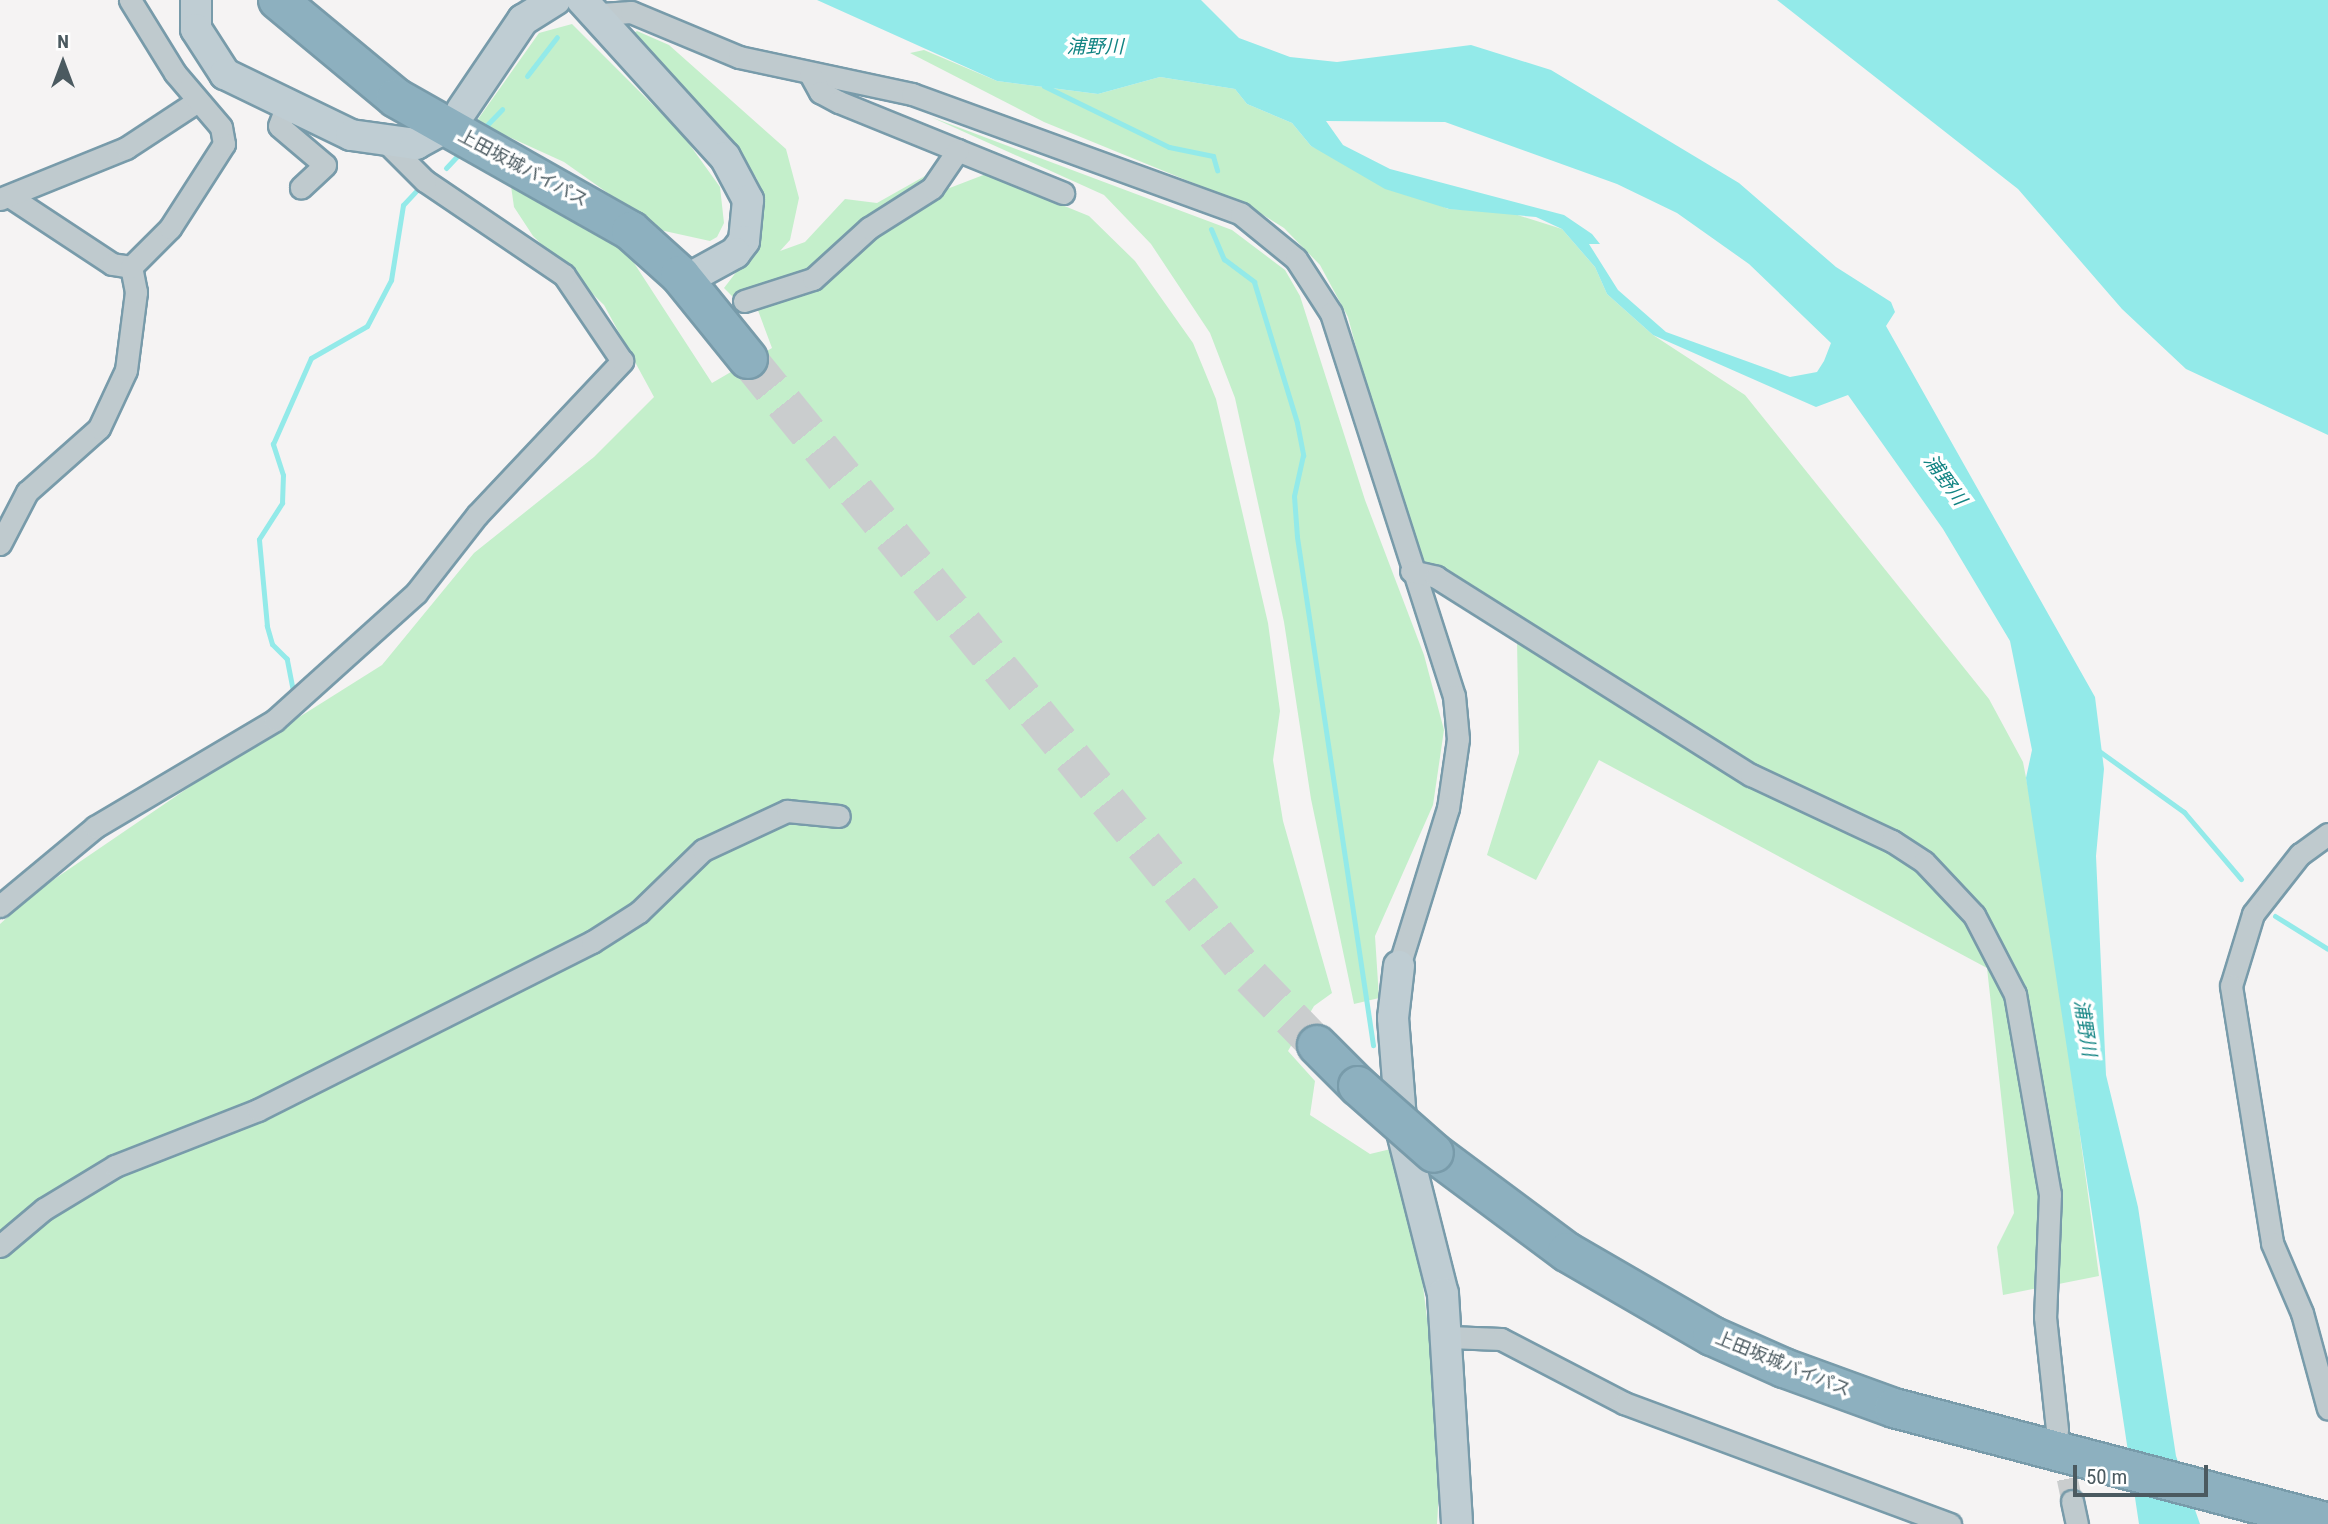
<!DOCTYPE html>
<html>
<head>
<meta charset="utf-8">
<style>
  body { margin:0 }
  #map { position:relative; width:2328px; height:1524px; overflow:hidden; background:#f5f3f3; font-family:"Roboto Condensed","Noto Sans JP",sans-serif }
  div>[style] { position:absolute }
  .green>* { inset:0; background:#c4efcb }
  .water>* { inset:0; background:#93eae9 }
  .stream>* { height:5px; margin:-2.5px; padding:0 2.5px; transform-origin:2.5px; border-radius:2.5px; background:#93eae9 }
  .street-tunnel>* { height:21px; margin-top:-10.5px; transform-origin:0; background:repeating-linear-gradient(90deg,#cacdce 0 21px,transparent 0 31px) }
  .highway-tunnel>* { height:38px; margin-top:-19px; transform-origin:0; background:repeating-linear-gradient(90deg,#cacdce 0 38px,transparent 0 57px) }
  .roads { filter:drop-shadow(2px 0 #789baa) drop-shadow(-2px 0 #789baa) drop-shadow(0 2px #789baa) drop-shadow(0 -2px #789baa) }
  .street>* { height:21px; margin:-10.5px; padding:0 10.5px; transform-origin:10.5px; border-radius:10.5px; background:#bfcace }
  .secondary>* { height:30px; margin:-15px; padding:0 15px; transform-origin:15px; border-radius:15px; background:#bfcdd3 }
  .highway>* { height:38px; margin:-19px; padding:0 19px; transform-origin:19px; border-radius:19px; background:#8db0bf }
  .bridges { filter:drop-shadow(2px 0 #789baa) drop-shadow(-2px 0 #789baa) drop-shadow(0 2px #789baa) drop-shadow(0 -2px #789baa) }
  .highway-bridge>* { height:38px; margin:-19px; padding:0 19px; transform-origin:19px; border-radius:19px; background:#8db0bf }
  span { translate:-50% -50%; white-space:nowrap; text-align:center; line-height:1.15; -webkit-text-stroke:7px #fff; paint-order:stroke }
  .street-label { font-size:18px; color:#4b5a60 }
  .water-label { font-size:19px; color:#128483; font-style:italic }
  .north { position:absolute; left:28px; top:28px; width:70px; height:70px; -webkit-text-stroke:5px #fff; paint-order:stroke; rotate:0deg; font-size:19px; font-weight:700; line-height:28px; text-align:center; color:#4b5a60 }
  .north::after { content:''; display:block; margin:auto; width:24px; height:32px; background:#4b5a60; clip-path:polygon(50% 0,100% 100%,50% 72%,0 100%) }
  .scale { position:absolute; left:2073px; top:1465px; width:135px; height:32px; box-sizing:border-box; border:4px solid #4b5a60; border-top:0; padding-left:9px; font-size:21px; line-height:24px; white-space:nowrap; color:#4b5a60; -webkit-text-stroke:5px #fff; paint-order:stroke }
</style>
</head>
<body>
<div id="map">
  <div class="green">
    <i style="clip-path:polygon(572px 24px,682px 134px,720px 187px,724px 223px,717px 237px,710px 241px,660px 230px,564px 162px,476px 122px,539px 33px)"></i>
    <i style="clip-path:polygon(637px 31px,669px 45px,786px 149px,799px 198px,790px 240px,780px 251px,805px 242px,845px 199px,877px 203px,932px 172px,931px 179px,810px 275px,737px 301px,724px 288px,757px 245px,763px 220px,757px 179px,732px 140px,632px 34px)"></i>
    <i style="clip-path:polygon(924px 50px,997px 81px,1098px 94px,1160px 77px,1235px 89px,1247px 104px,1292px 123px,1311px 146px,1448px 209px,1505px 211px,1562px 229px,1595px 267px,1607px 294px,1653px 335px,1745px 395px,1989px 699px,2023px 762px,2045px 876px,2099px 1276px,2003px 1295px,1997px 1247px,2014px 1213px,1987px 968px,1599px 760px,1536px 880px,1487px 855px,1519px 753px,1517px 640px,1425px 569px,1391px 480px,1348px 317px,1320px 265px,1284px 228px,1247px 205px,1044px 122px,910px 53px)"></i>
    <i style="clip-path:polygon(931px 117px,1232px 230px,1285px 270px,1300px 296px,1365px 500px,1424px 655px,1444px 730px,1433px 805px,1375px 936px,1379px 998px,1354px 1004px,1311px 799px,1284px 622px,1235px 398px,1210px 333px,1151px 244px,1104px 195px)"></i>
    <i style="clip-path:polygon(986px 174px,1089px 216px,1135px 261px,1193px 343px,1216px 399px,1268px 623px,1280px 711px,1273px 760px,1283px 821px,1332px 993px,1314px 1006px,1288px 1051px,1315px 1081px,1310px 1115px,1370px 1154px,1395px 1148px,1420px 1261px,1442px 1442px,1437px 1524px,0 1524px,0 924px,34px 893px,207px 775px,382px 665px,474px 553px,594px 457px,654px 397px,604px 305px,533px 236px,514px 207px,511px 186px,560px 207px,623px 246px,712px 383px,772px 348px,756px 305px,947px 189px)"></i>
  </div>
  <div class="water">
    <i style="clip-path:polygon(evenodd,817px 0,1201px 0,1239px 38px,1290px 57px,1337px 62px,1471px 45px,1551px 70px,1739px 183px,1836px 267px,1891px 302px,1895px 312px,1886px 326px,2095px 697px,2104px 769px,2096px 856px,2106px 1075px,2138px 1207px,2176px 1456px,2200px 1524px,2139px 1524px,2026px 778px,2032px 750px,2010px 641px,1943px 529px,1848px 395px,1816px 407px,1653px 335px,1607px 294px,1595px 267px,1562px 229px,1536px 217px,1449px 209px,1385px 189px,1311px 146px,1292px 123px,1247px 104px,1235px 89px,1160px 77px,1098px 94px,997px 81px,817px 0,1326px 121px,1445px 122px,1617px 184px,1677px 213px,1749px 264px,1831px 343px,1824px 361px,1817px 372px,1790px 377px,1666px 332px,1618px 290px,1589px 244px,1600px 244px,1592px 234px,1564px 215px,1390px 169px,1343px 145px,1326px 121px)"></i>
    <i style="clip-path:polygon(1777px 0,2328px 0,2328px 435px,2186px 369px,2122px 309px,2018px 189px)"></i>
  </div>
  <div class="stream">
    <i style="left:527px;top:76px;width:49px;rotate:-52.4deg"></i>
    <i style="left:1044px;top:86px;width:139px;rotate:26deg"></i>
    <i style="left:1169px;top:147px;width:45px;rotate:11.6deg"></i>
    <i style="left:1213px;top:156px;width:15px;rotate:74deg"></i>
    <i style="left:482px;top:130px;width:29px;rotate:-46deg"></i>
    <i style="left:446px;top:168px;width:25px;rotate:-47deg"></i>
    <i style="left:1211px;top:229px;width:33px;rotate:67deg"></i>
    <i style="left:1224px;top:259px;width:38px;rotate:37deg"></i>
    <i style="left:1254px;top:282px;width:147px;rotate:73deg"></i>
    <i style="left:1297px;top:423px;width:33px;rotate:79deg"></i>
    <i style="left:1303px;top:455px;width:42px;rotate:102.4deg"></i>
    <i style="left:1294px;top:496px;width:41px;rotate:85.8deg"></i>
    <i style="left:1297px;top:537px;width:514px;rotate:81.49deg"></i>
    <i style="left:293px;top:691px;width:33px;rotate:-101deg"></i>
    <i style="left:287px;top:659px;width:21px;rotate:-135deg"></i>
    <i style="left:272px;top:644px;width:19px;rotate:-106deg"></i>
    <i style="left:267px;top:626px;width:87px;rotate:-95.3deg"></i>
    <i style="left:259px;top:539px;width:43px;rotate:-57.4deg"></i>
    <i style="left:282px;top:503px;width:28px;rotate:-88deg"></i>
    <i style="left:283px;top:475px;width:33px;rotate:-108deg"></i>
    <i style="left:273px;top:444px;width:94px;rotate:-66.2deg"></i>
    <i style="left:311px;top:358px;width:64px;rotate:-29.7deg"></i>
    <i style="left:367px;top:326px;width:52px;rotate:-62.4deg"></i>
    <i style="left:391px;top:280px;width:76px;rotate:-80.9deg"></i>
    <i style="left:403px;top:205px;width:19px;rotate:-47deg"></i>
    <i style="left:2099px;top:751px;width:105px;rotate:35.7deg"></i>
    <i style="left:2184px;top:812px;width:88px;rotate:49.6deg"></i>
    <i style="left:2275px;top:916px;width:62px;rotate:31.9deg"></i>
  </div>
  <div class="street-tunnel">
    <i style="left:2061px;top:1448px;width:54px;rotate:78.3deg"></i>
  </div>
  <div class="highway-tunnel">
    <i style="left:748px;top:359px;width:797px;rotate:50.86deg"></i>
    <i style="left:1251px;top:977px;width:95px;rotate:45.9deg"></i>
  </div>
  <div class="roads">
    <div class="street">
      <i style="left:601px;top:14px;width:30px;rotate:-4deg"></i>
      <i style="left:631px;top:12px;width:117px;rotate:22.6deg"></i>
      <i style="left:739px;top:57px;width:177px;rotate:12.1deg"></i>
      <i style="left:912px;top:94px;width:350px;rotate:20deg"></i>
      <i style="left:1241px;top:214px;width:71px;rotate:39.3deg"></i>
      <i style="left:1296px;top:259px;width:64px;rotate:57.1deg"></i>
      <i style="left:1331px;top:313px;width:402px;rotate:72.2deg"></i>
      <i style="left:1454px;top:696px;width:43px;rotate:84.7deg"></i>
      <i style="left:1458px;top:739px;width:70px;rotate:98.2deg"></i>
      <i style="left:1448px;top:808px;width:165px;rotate:107.2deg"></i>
      <i style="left:810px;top:74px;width:21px;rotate:61deg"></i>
      <i style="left:820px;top:92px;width:21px;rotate:28deg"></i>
      <i style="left:839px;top:102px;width:242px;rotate:22.1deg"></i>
      <i style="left:287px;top:105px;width:22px;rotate:111deg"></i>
      <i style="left:279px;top:126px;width:60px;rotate:40.3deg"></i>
      <i style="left:325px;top:165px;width:33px;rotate:137deg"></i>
      <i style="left:9px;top:196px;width:123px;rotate:33.4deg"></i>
      <i style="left:112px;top:264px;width:19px;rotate:9deg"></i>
      <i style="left:0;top:199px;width:136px;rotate:-22deg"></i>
      <i style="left:126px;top:148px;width:84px;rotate:-33.3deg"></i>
      <i style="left:744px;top:301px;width:72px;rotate:-17.7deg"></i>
      <i style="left:813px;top:279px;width:76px;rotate:-42.3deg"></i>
      <i style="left:869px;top:228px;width:75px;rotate:-32.4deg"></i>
      <i style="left:932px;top:188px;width:46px;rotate:-55.6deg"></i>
      <i style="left:0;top:544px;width:59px;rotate:-62.6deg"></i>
      <i style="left:27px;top:492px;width:96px;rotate:-41.6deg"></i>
      <i style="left:99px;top:428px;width:64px;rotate:-65deg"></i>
      <i style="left:126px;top:370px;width:79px;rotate:-82.7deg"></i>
      <i style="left:136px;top:292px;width:25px;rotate:-101deg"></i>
      <i style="left:131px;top:267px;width:55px;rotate:-45deg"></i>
      <i style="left:170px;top:228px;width:100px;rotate:-57.3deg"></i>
      <i style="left:224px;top:144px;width:17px;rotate:-100deg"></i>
      <i style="left:221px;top:127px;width:71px;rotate:-130.4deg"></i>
      <i style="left:175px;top:73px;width:86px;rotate:-121.7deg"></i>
      <i style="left:1411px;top:571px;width:26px;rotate:13deg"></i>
      <i style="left:1436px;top:577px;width:372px;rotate:32.2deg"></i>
      <i style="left:1751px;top:775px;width:156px;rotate:25.1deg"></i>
      <i style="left:1892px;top:841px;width:38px;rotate:33deg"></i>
      <i style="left:1924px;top:862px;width:73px;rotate:46.7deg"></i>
      <i style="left:1974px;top:915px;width:89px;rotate:62.6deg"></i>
      <i style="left:2015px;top:994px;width:203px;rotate:80.1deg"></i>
      <i style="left:2050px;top:1194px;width:123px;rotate:92.3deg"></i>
      <i style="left:2045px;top:1317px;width:114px;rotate:83.9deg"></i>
      <i style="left:2328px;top:834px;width:34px;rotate:144deg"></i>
      <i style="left:2300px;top:854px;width:76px;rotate:128.1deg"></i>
      <i style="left:2253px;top:914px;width:75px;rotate:107deg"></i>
      <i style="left:2231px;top:986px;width:260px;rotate:80.9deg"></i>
      <i style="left:2272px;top:1243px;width:76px;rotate:66.8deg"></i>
      <i style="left:2302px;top:1313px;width:99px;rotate:74.8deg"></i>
      <i style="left:0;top:906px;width:124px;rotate:-39.7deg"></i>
      <i style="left:95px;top:827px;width:209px;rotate:-30.7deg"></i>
      <i style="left:275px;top:720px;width:190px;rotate:-42deg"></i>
      <i style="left:416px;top:593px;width:99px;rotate:-52deg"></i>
      <i style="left:477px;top:515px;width:212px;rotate:-46.7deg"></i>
      <i style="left:622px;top:361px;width:104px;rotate:-124deg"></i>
      <i style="left:564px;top:275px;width:168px;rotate:-145.9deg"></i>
      <i style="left:425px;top:181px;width:58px;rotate:-135deg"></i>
      <i style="left:0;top:1246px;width:57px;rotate:-40.1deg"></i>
      <i style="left:44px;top:1209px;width:83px;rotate:-31.2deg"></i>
      <i style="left:115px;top:1166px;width:154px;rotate:-21.4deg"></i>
      <i style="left:258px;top:1110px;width:374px;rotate:-26.7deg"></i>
      <i style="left:592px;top:942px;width:56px;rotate:-32.6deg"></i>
      <i style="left:639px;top:912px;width:89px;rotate:-44.1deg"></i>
      <i style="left:703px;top:850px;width:93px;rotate:-24.9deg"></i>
      <i style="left:787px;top:811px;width:52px;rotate:5.5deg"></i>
      <i style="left:1448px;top:1337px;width:53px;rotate:2.2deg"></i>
      <i style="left:1501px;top:1339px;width:139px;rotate:27.5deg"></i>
      <i style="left:1624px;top:1403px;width:348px;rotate:20.4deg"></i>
      <i style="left:2072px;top:1501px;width:24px;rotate:78deg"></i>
    </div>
    <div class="secondary">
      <i style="left:196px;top:0;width:29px;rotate:90deg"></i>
      <i style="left:196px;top:29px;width:54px;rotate:57.2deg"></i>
      <i style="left:225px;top:74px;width:140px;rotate:25.8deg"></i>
      <i style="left:351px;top:135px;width:66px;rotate:7.9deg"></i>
      <i style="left:416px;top:144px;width:23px;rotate:-29deg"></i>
      <i style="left:582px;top:0;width:212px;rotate:47.7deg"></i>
      <i style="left:725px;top:157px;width:49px;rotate:61.9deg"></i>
      <i style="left:748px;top:200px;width:41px;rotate:95.6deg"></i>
      <i style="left:744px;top:241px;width:15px;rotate:127deg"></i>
      <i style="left:735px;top:253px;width:48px;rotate:151.3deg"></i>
      <i style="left:693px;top:276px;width:13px;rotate:-176deg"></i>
      <i style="left:462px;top:110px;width:109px;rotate:-55.9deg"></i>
      <i style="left:523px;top:20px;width:38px;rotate:-32deg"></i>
      <i style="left:1399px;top:966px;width:52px;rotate:96.6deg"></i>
      <i style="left:1393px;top:1018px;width:114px;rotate:85.5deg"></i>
      <i style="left:1402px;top:1132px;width:167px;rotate:75.8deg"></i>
      <i style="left:1443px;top:1294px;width:230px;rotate:86.5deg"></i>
    </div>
    <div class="highway">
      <i style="left:278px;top:0;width:153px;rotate:39.7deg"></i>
      <i style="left:396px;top:98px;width:270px;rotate:29.5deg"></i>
      <i style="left:631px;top:231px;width:66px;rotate:41.9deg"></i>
      <i style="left:680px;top:275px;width:108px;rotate:51deg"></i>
      <i style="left:1317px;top:1045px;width:58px;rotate:45deg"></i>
      <i style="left:1434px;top:1153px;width:166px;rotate:36.7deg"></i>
      <i style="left:1567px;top:1252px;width:168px;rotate:30.1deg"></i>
      <i style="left:1712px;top:1336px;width:79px;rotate:24deg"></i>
      <i style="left:1784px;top:1368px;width:117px;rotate:20deg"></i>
      <i style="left:1894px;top:1408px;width:449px;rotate:14.8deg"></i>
    </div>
  </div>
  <div class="bridges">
    <div class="highway-bridge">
      <i style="left:1358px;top:1086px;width:101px;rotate:41.4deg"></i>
    </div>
  </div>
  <div class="street-label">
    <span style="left:523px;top:168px;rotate:28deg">上田坂城バイパス</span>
    <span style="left:1783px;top:1364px;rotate:22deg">上田坂城バイパス</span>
  </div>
  <div class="water-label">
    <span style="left:1095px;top:47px">浦野川</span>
    <span style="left:1945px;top:480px;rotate:54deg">浦野川</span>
    <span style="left:2085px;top:1028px;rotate:81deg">浦野川</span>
  </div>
  <div class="north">N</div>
  <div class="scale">50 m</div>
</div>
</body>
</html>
